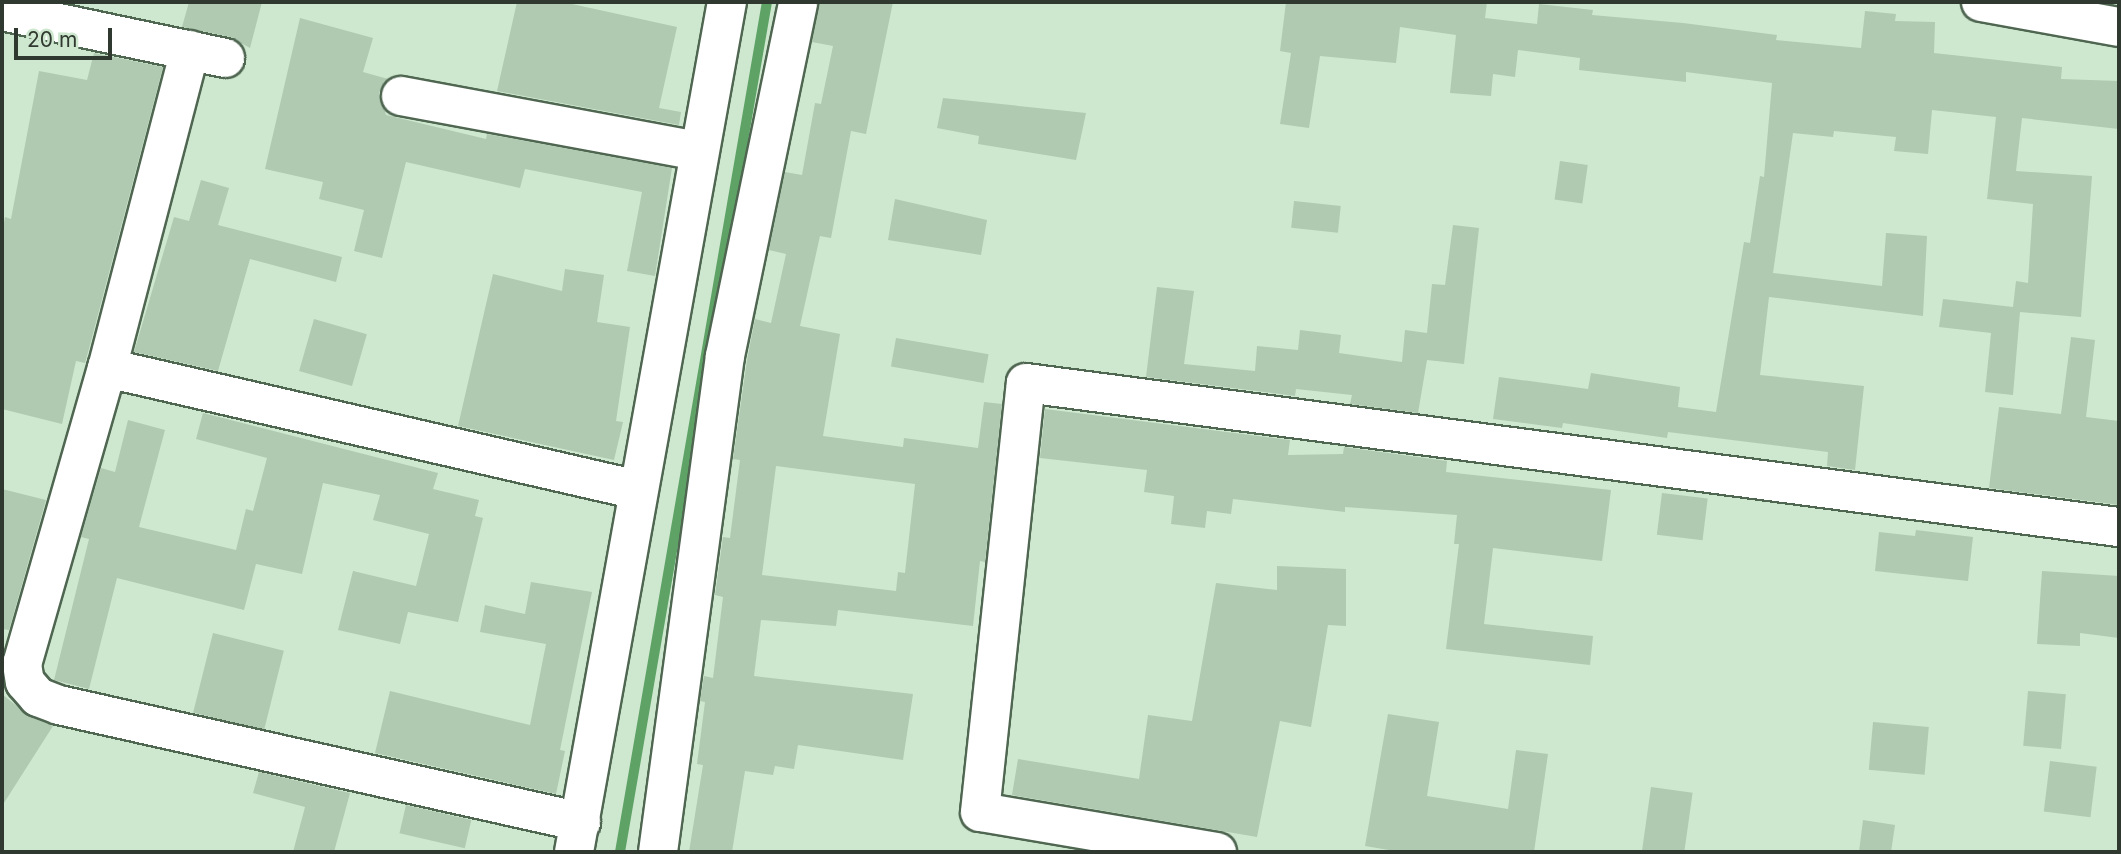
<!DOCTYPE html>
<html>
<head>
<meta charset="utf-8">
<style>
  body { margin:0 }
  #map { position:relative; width:2121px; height:854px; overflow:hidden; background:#cee7cf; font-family:Inter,sans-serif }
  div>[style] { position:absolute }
  .stream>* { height:10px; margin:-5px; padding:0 5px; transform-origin:5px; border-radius:5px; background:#5ea266 }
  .building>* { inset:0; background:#b0c9b1; transform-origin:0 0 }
  .roads { filter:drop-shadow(2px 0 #4f6651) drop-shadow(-2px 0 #4f6651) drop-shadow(0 2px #4f6651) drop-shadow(0 -2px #4f6651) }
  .street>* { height:38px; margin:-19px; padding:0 19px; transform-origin:19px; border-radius:19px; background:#fff }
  span { translate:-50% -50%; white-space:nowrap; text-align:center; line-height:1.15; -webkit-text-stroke:7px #cee7cf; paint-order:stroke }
  .frame { position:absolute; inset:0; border:4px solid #2f392f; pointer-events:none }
  .scale { position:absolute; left:14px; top:28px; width:98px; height:32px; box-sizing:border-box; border:4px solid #2f392f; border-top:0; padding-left:9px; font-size:21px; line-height:24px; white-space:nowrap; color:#2f392f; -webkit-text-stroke:5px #cee7cf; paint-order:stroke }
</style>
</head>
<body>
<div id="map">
  <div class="stream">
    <i style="left:620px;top:852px;width:863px;rotate:-80.19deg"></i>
  </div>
  <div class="building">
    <i style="clip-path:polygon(189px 2px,262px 2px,250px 48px,230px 37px,182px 27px)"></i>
    <i style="clip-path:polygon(517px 2px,563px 2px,677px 27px,659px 108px,681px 112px,679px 125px,497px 91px)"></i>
    <i style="clip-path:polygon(evenodd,819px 2px,893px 2px,866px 134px,851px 131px,831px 238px,820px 236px,800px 326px,840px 334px,823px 436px,903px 447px,904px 438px,978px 448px,984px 402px,1002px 404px,985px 562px,980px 561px,973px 626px,838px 610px,836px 626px,761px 620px,754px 676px,913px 694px,903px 760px,798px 745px,794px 769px,775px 766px,773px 775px,745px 771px,732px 852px,689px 852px,703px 765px,697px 764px,705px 702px,700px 701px,704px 676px,713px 678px,723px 597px,715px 595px,723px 537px,730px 538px,740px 460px,733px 459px,747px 360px,755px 319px,771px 323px,786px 254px,769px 250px,785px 172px,802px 175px,815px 103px,821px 104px,833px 46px,812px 42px,819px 2px,776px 466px,915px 484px,905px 573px,898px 572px,896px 591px,762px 575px,776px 466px)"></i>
    <i style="clip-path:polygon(1286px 2px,1487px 2px,1485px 18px,1537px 24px,1539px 4px,1593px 10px,1592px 15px,1683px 23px,1777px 35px,1776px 40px,1861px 48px,1865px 11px,1896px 14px,1895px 21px,1935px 22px,1934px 53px,2062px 67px,2061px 79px,2119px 81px,2119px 129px,2022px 118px,2016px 171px,2092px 176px,2081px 317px,2020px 312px,2013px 395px,1985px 392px,1991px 333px,1939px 327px,1943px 299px,2013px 307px,2016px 281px,2028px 283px,2033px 204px,1987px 199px,1996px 117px,1932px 110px,1928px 154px,1894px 151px,1896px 137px,1834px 131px,1833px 137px,1793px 133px,1773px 273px,1882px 286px,1886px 233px,1927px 236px,1923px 316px,1769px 297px,1760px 375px,1864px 386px,1855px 470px,1827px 466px,1828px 452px,1668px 432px,1667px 438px,1563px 423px,1562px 428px,1493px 419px,1499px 377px,1588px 389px,1591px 373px,1680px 387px,1678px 407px,1716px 412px,1744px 242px,1750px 243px,1760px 176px,1764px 177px,1772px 83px,1686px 72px,1686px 82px,1579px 70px,1580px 58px,1518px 50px,1515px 77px,1493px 74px,1491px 96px,1450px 93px,1456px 35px,1400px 27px,1396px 63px,1320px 56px,1309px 128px,1280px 124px,1291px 53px,1280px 51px)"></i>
    <i style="clip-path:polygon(300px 18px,373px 38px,363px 72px,388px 79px,379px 93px,386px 115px,486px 139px,487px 134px,672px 168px,655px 276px,627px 271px,642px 192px,525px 169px,520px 188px,406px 162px,382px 258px,354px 251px,364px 210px,319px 199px,323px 182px,265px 169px)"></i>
    <i style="clip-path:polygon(94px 53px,163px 67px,90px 345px,85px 363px,76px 361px,62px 424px,2px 409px,2px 234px,5px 217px,11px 219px,39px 71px,87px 80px)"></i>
    <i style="clip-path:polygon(943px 98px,1086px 113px,1076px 160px,978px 144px,979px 136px,937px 128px)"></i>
    <i style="left:1560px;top:161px;width:28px;height:39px;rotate:8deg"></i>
    <i style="clip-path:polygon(201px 180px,229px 188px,218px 225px,342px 257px,336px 282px,250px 259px,218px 371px,134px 352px,174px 217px,189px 221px)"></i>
    <i style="clip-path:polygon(895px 199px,987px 220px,981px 255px,888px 240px)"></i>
    <i style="left:1294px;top:201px;width:47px;height:27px;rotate:6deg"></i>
    <i style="clip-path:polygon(1453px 225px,1479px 228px,1464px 364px,1427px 360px,1418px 413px,1350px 404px,1352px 395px,1296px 389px,1295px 396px,1146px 377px,1157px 287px,1194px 291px,1184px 364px,1255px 371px,1257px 346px,1298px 350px,1300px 330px,1341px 335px,1339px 353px,1402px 362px,1405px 330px,1427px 333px,1432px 284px,1445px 285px)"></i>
    <i style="clip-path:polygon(565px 269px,604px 275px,597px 322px,630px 327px,616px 421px,623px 422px,614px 460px,458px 426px,493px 274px,562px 291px)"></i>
    <i style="left:314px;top:319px;width:55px;height:54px;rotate:16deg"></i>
    <i style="clip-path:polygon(2071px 337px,2095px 340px,2086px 417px,2119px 421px,2119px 505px,1989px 488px,1999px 407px,2061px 414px)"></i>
    <i style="left:896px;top:338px;width:94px;height:29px;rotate:10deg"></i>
    <i style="clip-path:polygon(1045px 409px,1290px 440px,1288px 455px,1343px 454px,1344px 447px,1447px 461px,1446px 472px,1611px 490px,1602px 561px,1493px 548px,1484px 624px,1593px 636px,1590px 665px,1446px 649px,1459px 544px,1454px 544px,1457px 515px,1345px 507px,1345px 512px,1233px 499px,1231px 514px,1207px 511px,1205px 528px,1171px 524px,1174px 496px,1144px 492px,1147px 470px,1040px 458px)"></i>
    <i style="clip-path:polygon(203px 413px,438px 473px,433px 489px,479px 500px,475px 516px,483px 518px,458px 622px,408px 612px,400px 644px,338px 630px,353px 571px,416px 586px,429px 534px,373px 520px,380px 495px,323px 483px,302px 574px,256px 564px,244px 610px,117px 578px,89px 689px,54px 680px,89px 539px,81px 537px,101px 468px,115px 472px,128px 420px,165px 430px,139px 527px,236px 550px,246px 509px,253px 511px,267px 458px,196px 439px)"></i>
    <i style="clip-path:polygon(2px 489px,46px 500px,9px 630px,2px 629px)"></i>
    <i style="left:1662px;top:493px;width:46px;height:42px;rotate:7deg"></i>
    <i style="clip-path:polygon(1916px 530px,1973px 537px,1968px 581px,1875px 571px,1879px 532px,1915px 536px)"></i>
    <i style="clip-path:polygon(1277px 566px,1346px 569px,1346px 626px,1328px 625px,1311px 727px,1280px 721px,1257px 837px,1012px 795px,1018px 759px,1139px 779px,1148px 715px,1192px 721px,1216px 583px,1277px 590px)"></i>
    <i style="clip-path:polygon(2042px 571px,2119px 576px,2119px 638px,2080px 633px,2080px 646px,2037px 644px)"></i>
    <i style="clip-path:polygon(531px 582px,592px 592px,560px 750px,565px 751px,556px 794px,375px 753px,390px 691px,530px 725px,546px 644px,480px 632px,485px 605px,525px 614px)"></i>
    <i style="left:213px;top:633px;width:73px;height:82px;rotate:14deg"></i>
    <i style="left:2028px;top:691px;width:38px;height:55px;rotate:5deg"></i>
    <i style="clip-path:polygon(2px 694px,30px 717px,53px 726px,2px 806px)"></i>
    <i style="clip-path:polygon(1388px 714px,1439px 722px,1427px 796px,1508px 809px,1516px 750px,1548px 754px,1534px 852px,1401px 852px,1365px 846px)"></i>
    <i style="left:1873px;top:722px;width:56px;height:48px;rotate:5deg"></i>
    <i style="left:2050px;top:761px;width:47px;height:51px;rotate:7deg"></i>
    <i style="clip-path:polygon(259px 772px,350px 793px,334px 852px,293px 852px,305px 807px,253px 793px)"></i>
    <i style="left:1651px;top:787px;width:42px;height:66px;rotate:8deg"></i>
    <i style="left:406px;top:805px;width:67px;height:29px;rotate:13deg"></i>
    <i style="clip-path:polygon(1863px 820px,1895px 825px,1891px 852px,1859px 852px)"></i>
  </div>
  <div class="roads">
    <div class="street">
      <i style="left:1981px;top:2px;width:140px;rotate:10.3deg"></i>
      <i style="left:2px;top:11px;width:228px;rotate:11.9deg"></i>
      <i style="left:190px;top:50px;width:329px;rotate:104.6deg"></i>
      <i style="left:107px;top:368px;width:308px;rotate:106deg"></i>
      <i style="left:22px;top:664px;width:18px;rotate:81deg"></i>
      <i style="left:25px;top:682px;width:20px;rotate:49deg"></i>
      <i style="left:38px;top:697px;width:22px;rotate:21deg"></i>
      <i style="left:59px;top:705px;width:535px;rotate:12.63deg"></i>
      <i style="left:401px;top:96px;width:303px;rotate:10.5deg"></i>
      <i style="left:107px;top:368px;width:545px;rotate:12.94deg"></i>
      <i style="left:574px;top:852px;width:864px;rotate:-79.8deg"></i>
      <i style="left:658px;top:852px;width:501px;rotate:-82.31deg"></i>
      <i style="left:725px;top:356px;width:361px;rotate:-78.3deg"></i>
      <i style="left:1217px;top:852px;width:240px;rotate:-170.4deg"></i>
      <i style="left:980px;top:812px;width:431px;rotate:-83.9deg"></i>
      <i style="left:1026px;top:383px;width:1102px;rotate:7.51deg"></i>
    </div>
  </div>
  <div class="frame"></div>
  <div class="scale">20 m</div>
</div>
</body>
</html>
